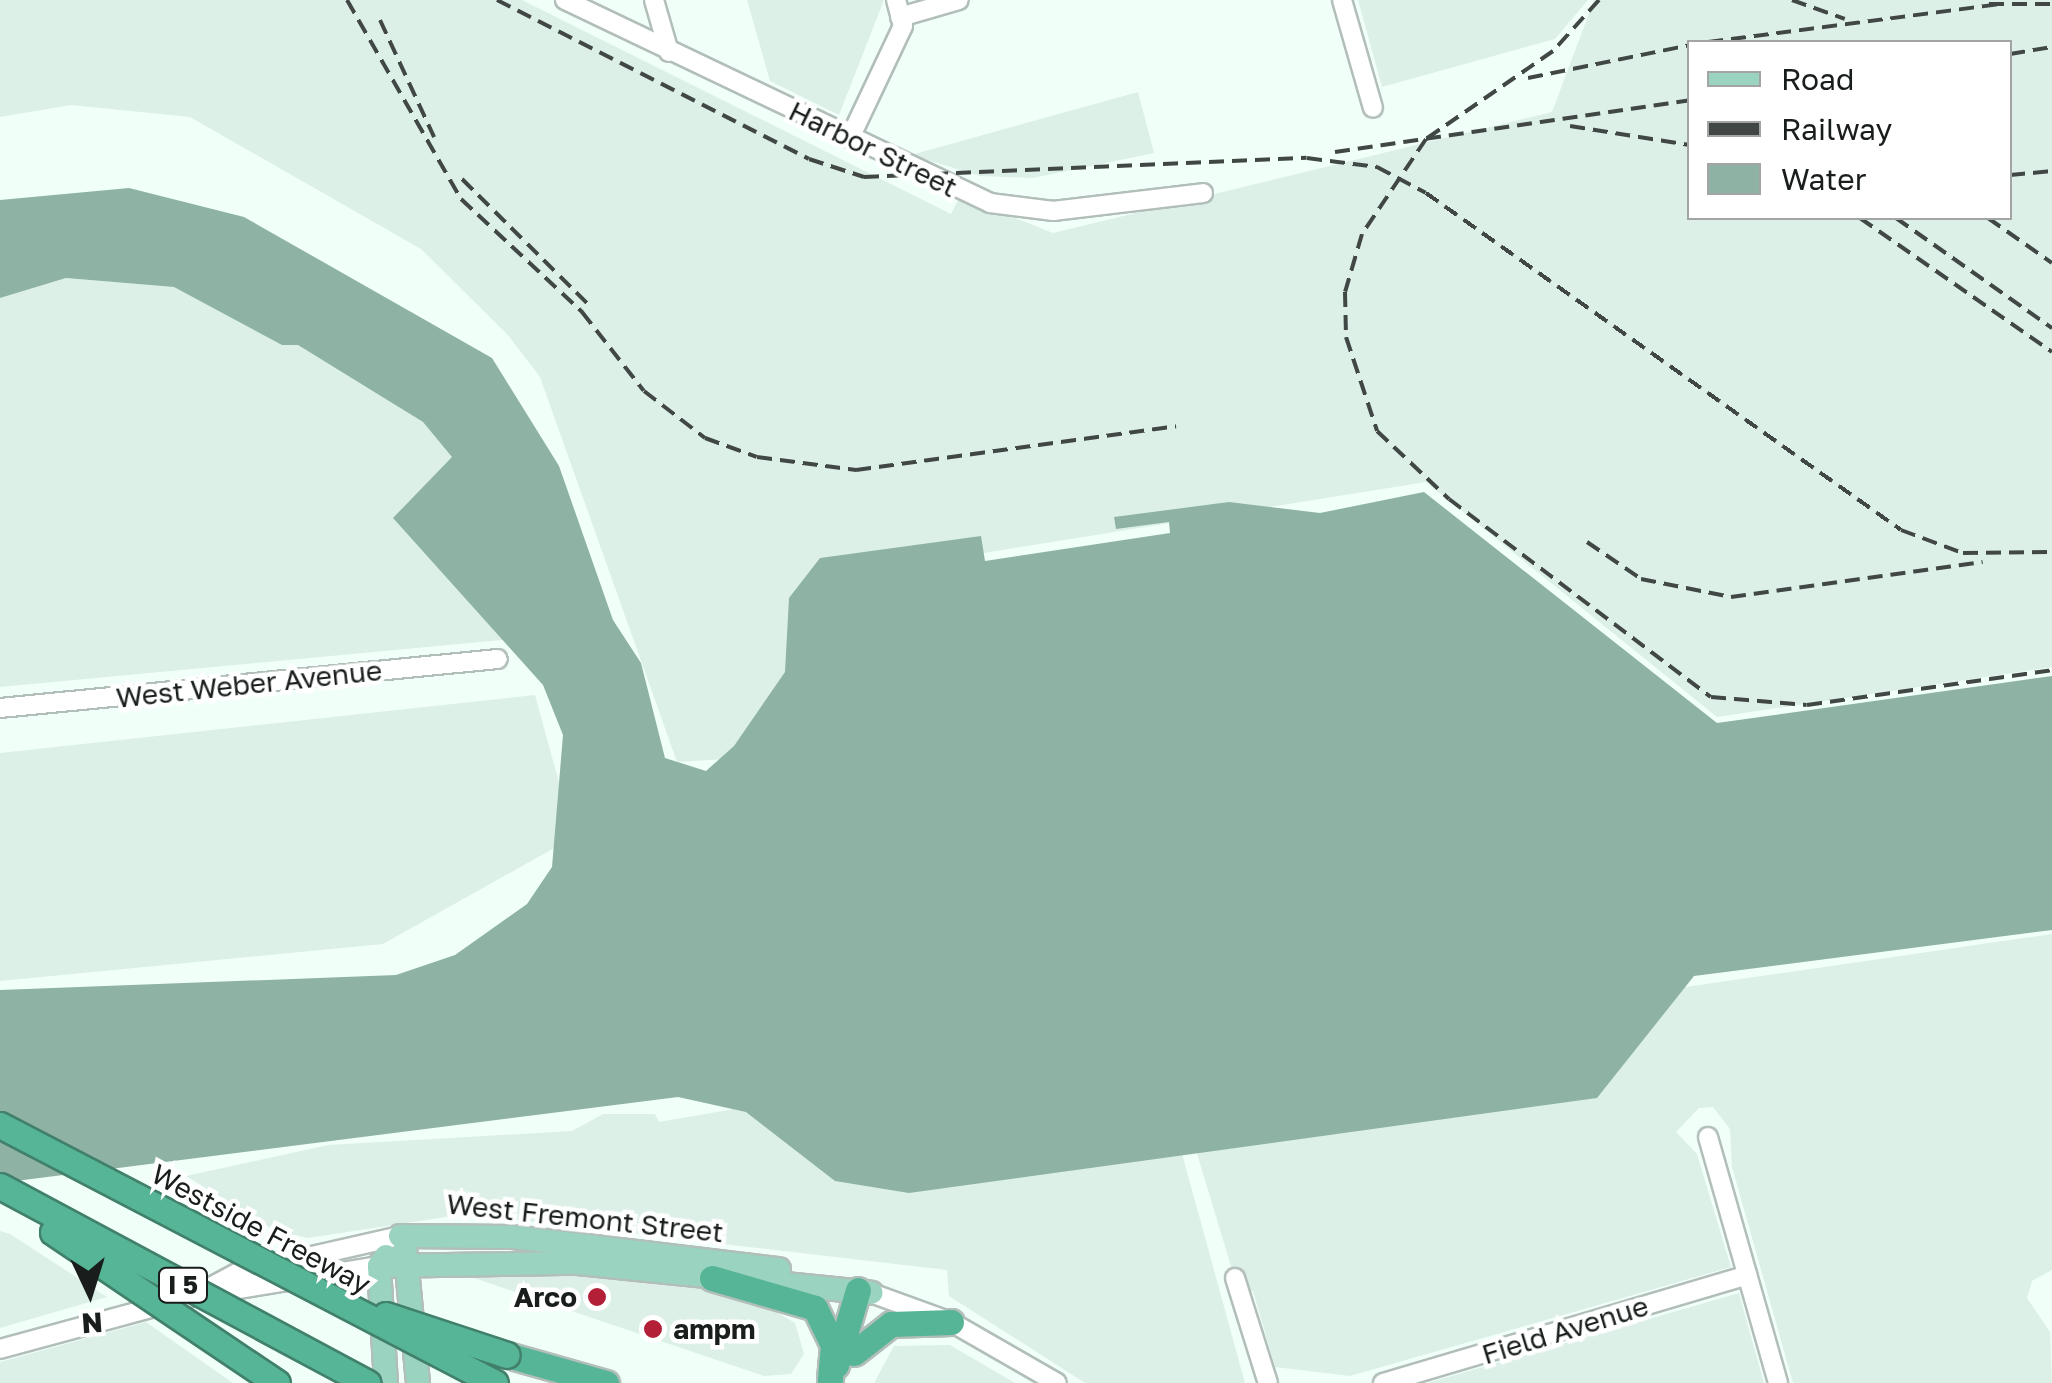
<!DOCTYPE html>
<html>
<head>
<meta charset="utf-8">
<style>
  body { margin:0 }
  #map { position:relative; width:2052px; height:1383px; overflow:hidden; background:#f1fff9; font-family:"Golos Text",sans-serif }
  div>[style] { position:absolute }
  .built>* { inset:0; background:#dcf0e8 }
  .water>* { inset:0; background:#8eb3a4 }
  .roads { filter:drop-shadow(2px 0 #b2beb9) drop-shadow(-2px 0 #b2beb9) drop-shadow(0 2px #b2beb9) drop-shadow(0 -2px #b2beb9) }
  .minor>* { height:18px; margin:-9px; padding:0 9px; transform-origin:9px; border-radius:9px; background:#fff }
  .major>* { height:22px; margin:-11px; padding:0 11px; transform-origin:11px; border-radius:11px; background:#9ad3c0 }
  .highway>* { height:25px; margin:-12.5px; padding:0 12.5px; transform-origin:12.5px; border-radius:12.5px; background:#56b596 }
  .rail>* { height:4px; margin-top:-2px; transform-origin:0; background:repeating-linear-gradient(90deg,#404744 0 15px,transparent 0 23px) }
  .bridges { filter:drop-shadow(2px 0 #41806b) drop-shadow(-2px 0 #41806b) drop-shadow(0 2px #41806b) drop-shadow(0 -2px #41806b) }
  .highway-bridge>* { height:25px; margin:-12.5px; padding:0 12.5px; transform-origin:12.5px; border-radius:12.5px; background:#56b596 }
  .dots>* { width:28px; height:28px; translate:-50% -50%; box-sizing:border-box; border:5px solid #fff; border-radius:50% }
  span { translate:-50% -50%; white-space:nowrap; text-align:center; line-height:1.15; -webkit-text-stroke:9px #fff; paint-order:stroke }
  .shield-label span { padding:2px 8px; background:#fff; border:2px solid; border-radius:8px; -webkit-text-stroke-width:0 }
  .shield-label { font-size:25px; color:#191e1c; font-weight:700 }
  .street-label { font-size:28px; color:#191e1c }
  .poi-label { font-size:28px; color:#191e1c; font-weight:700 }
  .right { translate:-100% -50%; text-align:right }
  .left { translate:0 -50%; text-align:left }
  .legend { position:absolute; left:1687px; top:40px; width:325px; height:180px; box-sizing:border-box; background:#fff; border:2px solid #a3a5a4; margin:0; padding:12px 18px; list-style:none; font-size:30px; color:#191e1c }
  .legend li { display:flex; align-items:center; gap:20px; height:50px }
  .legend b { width:50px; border:2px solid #a3a5a4 }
  .north { position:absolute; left:40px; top:1243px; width:100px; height:100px; -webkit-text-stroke:8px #fff; paint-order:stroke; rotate:176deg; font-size:28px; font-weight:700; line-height:40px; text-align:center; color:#191e1c }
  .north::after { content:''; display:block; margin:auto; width:35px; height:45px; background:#191e1c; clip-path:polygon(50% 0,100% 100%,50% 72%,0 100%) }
</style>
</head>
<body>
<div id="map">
  <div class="built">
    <i style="clip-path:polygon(evenodd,0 0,522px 0,951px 214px,960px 196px,1053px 233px,1552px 112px,1594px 0,2052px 0,2052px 667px,1717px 717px,1426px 482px,872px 571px,727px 759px,677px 762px,540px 377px,507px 334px,421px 249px,190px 117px,71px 105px,0 117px,0 0,1690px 42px,2010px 42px,2010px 218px,1690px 218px,1690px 42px)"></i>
    <i style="clip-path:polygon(747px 0,884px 0,839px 115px,770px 81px)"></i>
    <i style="clip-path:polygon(1358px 0,1588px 0,1555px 39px,1382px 87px)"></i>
    <i style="clip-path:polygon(1138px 92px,1154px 153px,1033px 178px,980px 176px,911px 155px)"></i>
    <i style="clip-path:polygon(66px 278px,174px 287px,298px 345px,423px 422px,472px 479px,524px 638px,0 687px,0 298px)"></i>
    <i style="clip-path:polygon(535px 695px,574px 837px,383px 944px,0 981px,0 753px)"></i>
    <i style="clip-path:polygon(2052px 934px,2052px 1270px,2032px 1281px,2027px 1298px,2050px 1332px,2052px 1383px,1793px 1383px,1732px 1167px,1730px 1129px,1713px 1107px,1699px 1108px,1676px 1132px,1697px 1154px,1731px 1267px,1350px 1376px,1275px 1367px,1253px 1291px,1239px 1293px,1192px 1137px,1178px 1139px,1245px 1383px,1085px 1383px,949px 1296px,947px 1270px,466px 1214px,308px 1238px,274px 1230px,186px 1176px,328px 1145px,572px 1131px,603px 1114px,655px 1114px,659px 1122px,922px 1076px,1665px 990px)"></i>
    <i style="clip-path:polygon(0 1231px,10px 1234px,107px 1297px,0 1328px)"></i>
    <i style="clip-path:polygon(566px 1272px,744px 1293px,795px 1323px,804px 1354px,791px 1374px,764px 1376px,462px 1274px)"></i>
    <i style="clip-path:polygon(1739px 1293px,1764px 1383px,1427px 1383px)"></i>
    <i style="clip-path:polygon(146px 1322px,233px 1383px,0 1383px,0 1362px)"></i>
    <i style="clip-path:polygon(950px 1345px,1015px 1383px,874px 1383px,894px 1346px)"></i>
  </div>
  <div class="water">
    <i style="clip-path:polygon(129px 188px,244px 217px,492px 358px,559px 466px,613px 620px,641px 663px,665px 758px,706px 771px,734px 746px,785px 672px,789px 598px,820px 558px,981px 536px,985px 561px,1170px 533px,1169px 522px,1116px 529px,1114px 517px,1229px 502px,1320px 513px,1424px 492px,1717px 723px,2052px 676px,2052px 930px,1694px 976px,1597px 1098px,909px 1193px,835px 1181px,746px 1112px,678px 1097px,0 1183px,0 990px,396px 975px,455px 955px,527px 904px,552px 867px,563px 735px,543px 685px,393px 518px,452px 457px,423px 422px,298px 345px,282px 345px,174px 287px,66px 278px,0 298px,0 200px)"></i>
  </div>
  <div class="roads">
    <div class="minor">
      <i style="left:565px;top:0;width:471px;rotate:25.5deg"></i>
      <i style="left:990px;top:203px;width:64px;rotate:7.2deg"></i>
      <i style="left:1053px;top:211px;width:151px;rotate:-6.8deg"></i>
      <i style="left:654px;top:0;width:54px;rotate:73.9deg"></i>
      <i style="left:1342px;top:0;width:112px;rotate:74deg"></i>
      <i style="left:900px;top:17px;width:61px;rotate:-16.1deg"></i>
      <i style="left:850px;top:138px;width:124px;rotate:-64.7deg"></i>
      <i style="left:903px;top:26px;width:27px;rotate:-105deg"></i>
      <i style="left:0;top:708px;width:500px;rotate:-5.62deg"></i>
      <i style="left:1708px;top:1137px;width:256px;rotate:74.1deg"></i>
      <i style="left:1235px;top:1278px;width:110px;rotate:72.6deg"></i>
      <i style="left:871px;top:1293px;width:85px;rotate:19.9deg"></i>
      <i style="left:951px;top:1322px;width:122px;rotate:29.9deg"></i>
      <i style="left:192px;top:1297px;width:51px;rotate:-28.1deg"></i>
      <i style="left:237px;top:1273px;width:167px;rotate:-12.8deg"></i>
      <i style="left:0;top:1349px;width:198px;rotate:-15.2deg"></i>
      <i style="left:191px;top:1297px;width:191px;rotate:-9.4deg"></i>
      <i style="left:1383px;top:1383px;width:380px;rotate:-16.5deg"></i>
    </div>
    <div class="major">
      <i style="left:400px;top:1236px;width:113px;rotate:0.5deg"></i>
      <i style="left:513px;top:1237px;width:268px;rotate:6.9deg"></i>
      <i style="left:405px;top:1248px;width:136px;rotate:84.5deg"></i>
      <i style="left:386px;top:1256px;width:12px;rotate:125deg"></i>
      <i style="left:379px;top:1266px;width:117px;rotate:86.6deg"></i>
      <i style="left:379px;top:1266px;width:199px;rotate:-0.9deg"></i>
      <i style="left:578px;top:1263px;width:295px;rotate:5.8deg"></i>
    </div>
    <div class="highway">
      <i style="left:712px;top:1278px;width:107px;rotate:16.2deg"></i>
      <i style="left:815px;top:1308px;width:41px;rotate:64.1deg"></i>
      <i style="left:833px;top:1345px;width:35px;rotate:95deg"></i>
      <i style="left:854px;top:1353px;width:47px;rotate:-38.1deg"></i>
      <i style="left:891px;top:1324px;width:60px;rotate:-1.9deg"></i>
      <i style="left:507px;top:1355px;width:103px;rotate:15.8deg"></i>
      <i style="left:836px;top:1365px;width:78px;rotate:-73.7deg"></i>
    </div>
  </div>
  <div class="rail">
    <i style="left:347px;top:0;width:229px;rotate:60.2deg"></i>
    <i style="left:461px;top:199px;width:166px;rotate:43deg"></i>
    <i style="left:582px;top:312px;width:100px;rotate:51.9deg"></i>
    <i style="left:644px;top:391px;width:77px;rotate:37.6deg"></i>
    <i style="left:705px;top:438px;width:55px;rotate:20.1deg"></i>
    <i style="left:757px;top:457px;width:100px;rotate:7.5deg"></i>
    <i style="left:856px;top:470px;width:323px;rotate:-7.8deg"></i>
    <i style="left:497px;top:0;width:350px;rotate:27deg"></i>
    <i style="left:809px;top:159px;width:58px;rotate:18.1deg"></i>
    <i style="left:864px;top:177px;width:443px;rotate:-2.5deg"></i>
    <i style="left:1307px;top:158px;width:71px;rotate:7.3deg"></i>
    <i style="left:1377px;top:167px;width:55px;rotate:28deg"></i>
    <i style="left:1426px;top:193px;width:582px;rotate:35.35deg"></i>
    <i style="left:1901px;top:530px;width:66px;rotate:20.4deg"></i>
    <i style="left:1963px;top:553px;width:86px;rotate:-0.7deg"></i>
    <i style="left:1599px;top:0;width:69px;rotate:132deg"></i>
    <i style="left:1553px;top:51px;width:155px;rotate:145.3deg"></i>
    <i style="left:1426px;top:139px;width:115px;rotate:124deg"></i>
    <i style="left:1362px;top:234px;width:60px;rotate:106.3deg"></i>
    <i style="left:1345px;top:292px;width:45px;rotate:88.7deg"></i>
    <i style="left:1346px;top:337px;width:99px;rotate:71.7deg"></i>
    <i style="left:1377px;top:431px;width:99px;rotate:43.4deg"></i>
    <i style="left:1449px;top:499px;width:328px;rotate:37.1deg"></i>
    <i style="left:1711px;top:697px;width:96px;rotate:4.8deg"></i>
    <i style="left:1807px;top:705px;width:247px;rotate:-8.1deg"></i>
    <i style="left:1792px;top:0;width:56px;rotate:19.7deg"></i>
    <i style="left:1989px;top:4px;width:63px"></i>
    <i style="left:380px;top:20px;width:129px;rotate:65.2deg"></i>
    <i style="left:1708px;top:42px;width:296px;rotate:-7.4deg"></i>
    <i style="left:2010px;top:54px;width:43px;rotate:-9.5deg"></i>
    <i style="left:1528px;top:78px;width:165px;rotate:-11.5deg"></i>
    <i style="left:1570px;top:126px;width:121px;rotate:9deg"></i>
    <i style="left:1335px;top:152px;width:359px;rotate:-8.3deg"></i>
    <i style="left:2010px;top:175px;width:42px;rotate:-5.4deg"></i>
    <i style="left:462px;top:179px;width:179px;rotate:44.8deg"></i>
    <i style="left:1860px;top:218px;width:234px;rotate:34.9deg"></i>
    <i style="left:1896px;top:218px;width:191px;rotate:35.2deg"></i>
    <i style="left:1988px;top:218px;width:78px;rotate:35.1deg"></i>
    <i style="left:1587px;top:542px;width:65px;rotate:34.4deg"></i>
    <i style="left:1641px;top:579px;width:92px;rotate:11.3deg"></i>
    <i style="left:1731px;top:597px;width:254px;rotate:-7.9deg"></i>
  </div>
  <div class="bridges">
    <div class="highway-bridge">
      <i style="left:0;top:1125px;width:558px;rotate:27.53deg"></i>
      <i style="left:0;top:1186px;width:417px;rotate:28.2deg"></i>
      <i style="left:53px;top:1232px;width:270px;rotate:34deg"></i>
      <i style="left:386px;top:1315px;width:127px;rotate:18.3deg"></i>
    </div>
  </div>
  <div class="dots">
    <i style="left:597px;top:1297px;background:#b21f36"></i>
    <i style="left:653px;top:1329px;background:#b21f36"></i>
  </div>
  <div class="shield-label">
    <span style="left:183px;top:1285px">I 5</span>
  </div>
  <div class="street-label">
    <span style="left:873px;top:149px;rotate:26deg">Harbor Street</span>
    <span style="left:249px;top:684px;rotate:-6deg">West Weber Avenue</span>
    <span style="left:585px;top:1218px;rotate:6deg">West Fremont Street</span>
    <span style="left:261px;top:1229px;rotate:28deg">Westside Freeway</span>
    <span style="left:1565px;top:1330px;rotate:-17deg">Field Avenue</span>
  </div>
  <div class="poi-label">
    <span class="right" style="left:577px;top:1297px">Arco</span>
    <span class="left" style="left:673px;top:1329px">ampm</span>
  </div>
  <ul class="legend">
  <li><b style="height:12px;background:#9ad3c0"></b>Road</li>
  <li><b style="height:12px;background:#404744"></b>Railway</li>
  <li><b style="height:28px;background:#8eb3a4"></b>Water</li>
  </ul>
  <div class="north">N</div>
</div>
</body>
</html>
